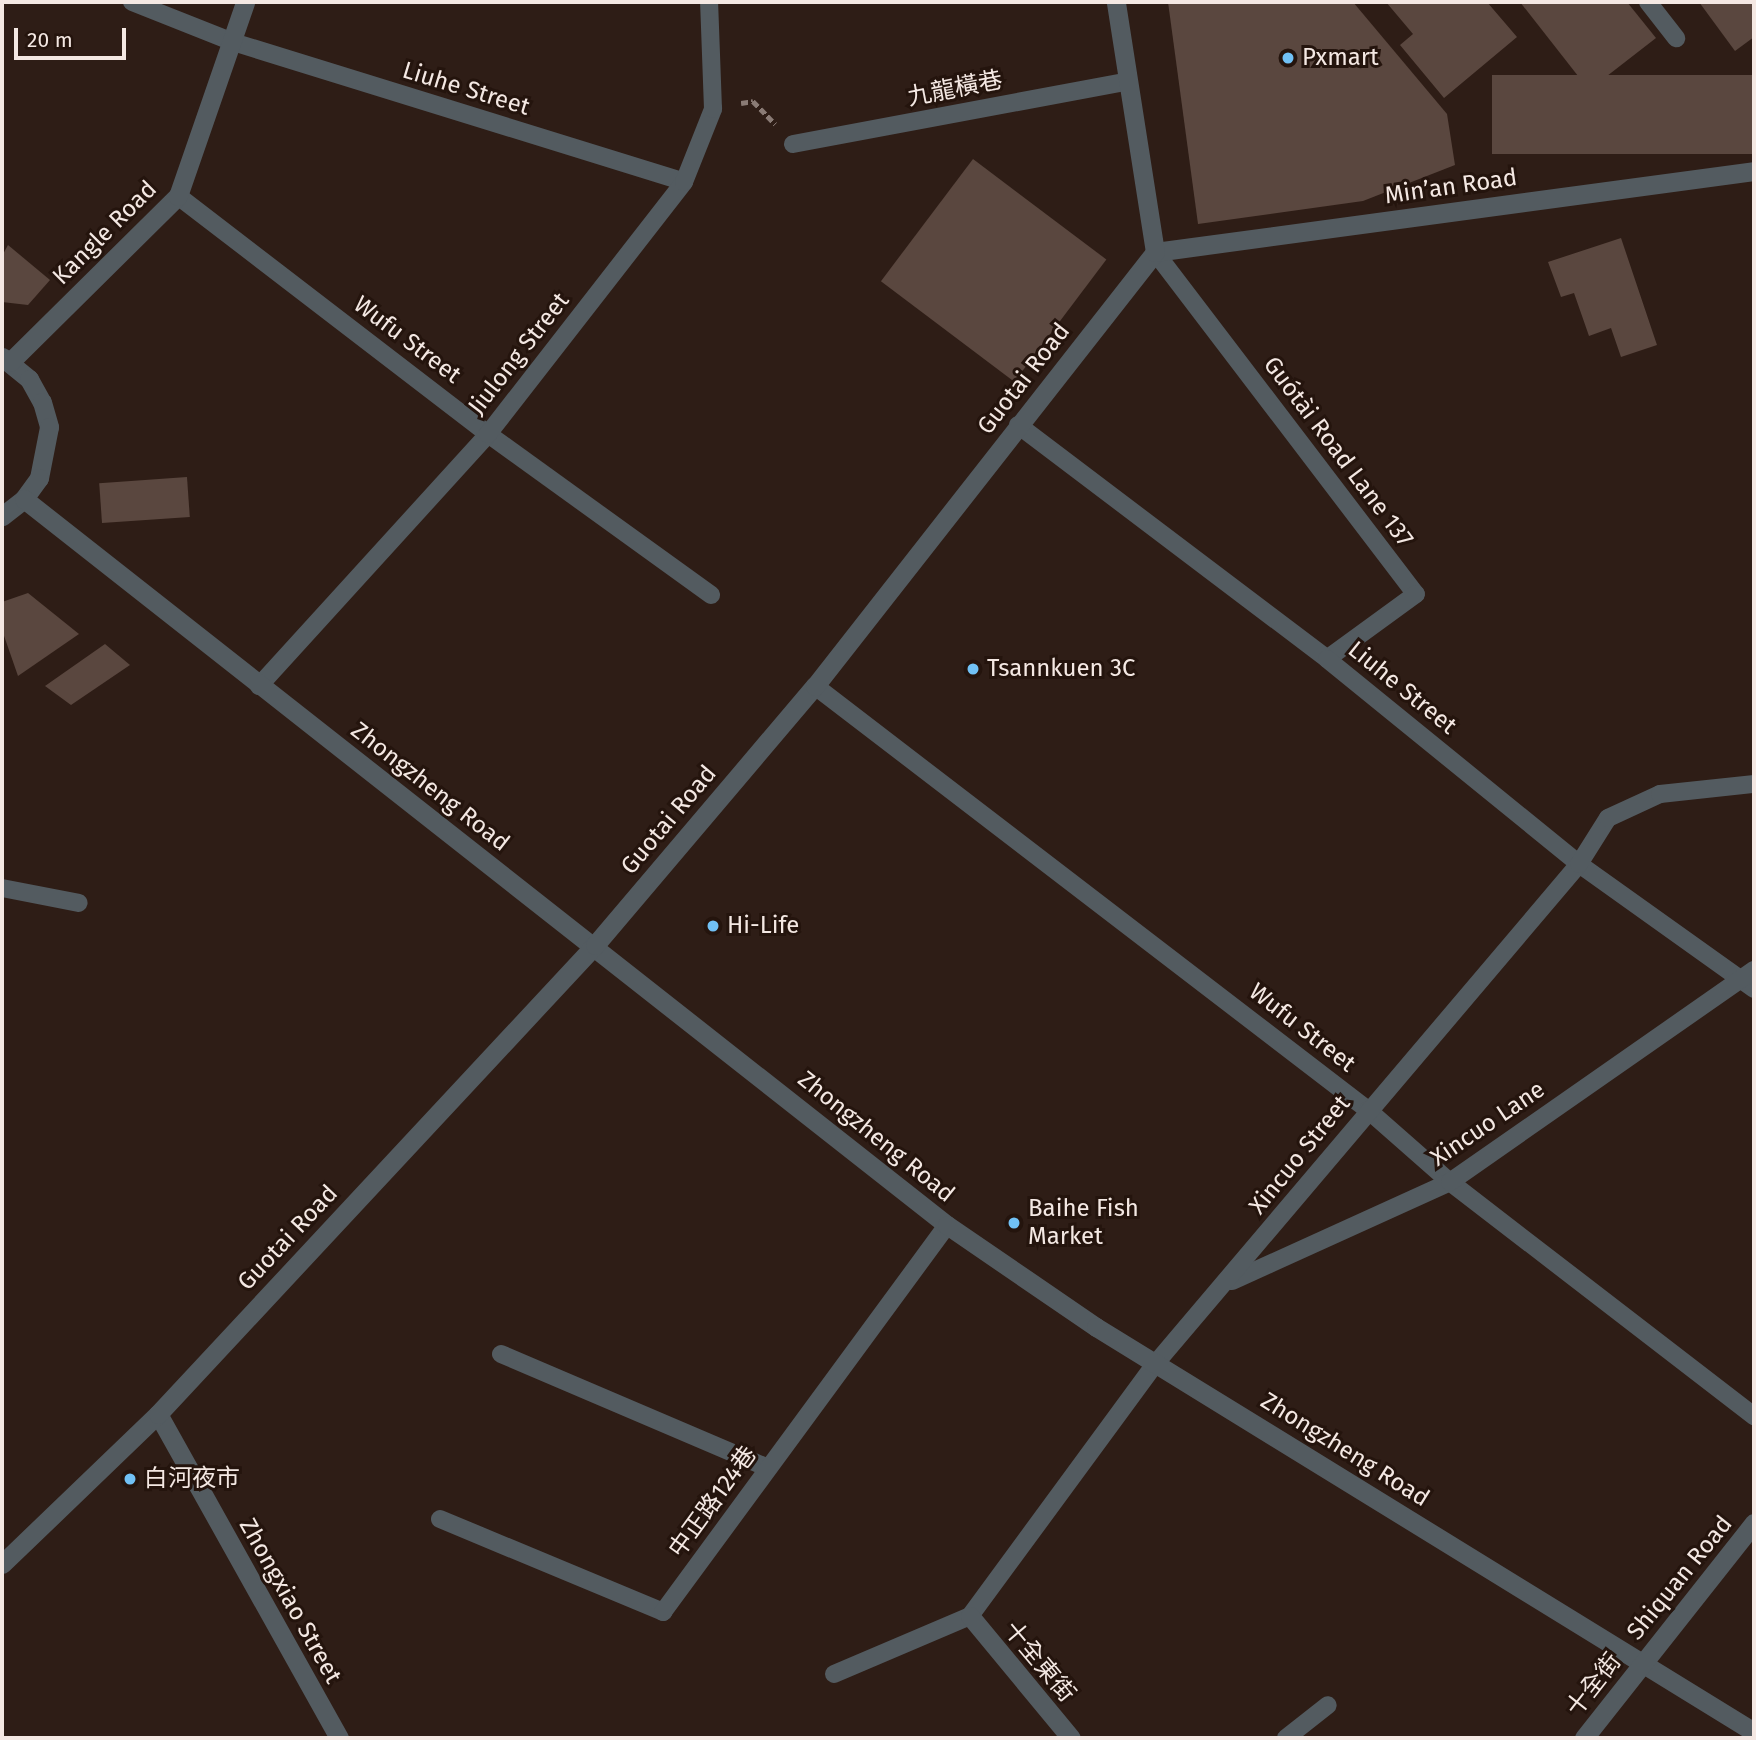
<!DOCTYPE html>
<html>
<head>
<meta charset="utf-8">
<style>
  body { margin:0 }
  #map { position:relative; width:1756px; height:1740px; overflow:hidden; background:#2e1d16; font-family:"Fira Sans","Noto Sans TC",sans-serif }
  div>[style] { position:absolute }
  .building>* { inset:0; background:#5a473f; transform-origin:0 0 }
  .path>* { height:4.5px; margin-top:-2.25px; transform-origin:0; background:repeating-linear-gradient(90deg,#8a7b75 0 7px,transparent 0 10.5px) }
  .service>* { height:18px; margin:-9px; padding:0 9px; transform-origin:9px; border-radius:9px; background:#535b60 }
  .minor>* { height:19px; margin:-9.5px; padding:0 9.5px; transform-origin:9.5px; border-radius:9.5px; background:#535b60 }
  .dots>* { width:19px; height:19px; translate:-50% -50%; box-sizing:border-box; border:4px solid #24140d; border-radius:50% }
  span { translate:-50% -50%; white-space:nowrap; text-align:center; line-height:1.15; -webkit-text-stroke:6px #24140d; paint-order:stroke }
  .poi-label { font-size:24px; color:#f4e8e3 }
  .left { translate:0 -50%; text-align:left }
  .street-label { font-size:24px; color:#f4e8e3 }
  .frame { position:absolute; inset:0; border:4px solid #f4e8e3; pointer-events:none }
  .scale { position:absolute; left:14px; top:28px; width:112px; height:32px; box-sizing:border-box; border:4px solid #f4e8e3; border-top:0; padding-left:9px; font-size:21px; line-height:24px; white-space:nowrap; color:#f4e8e3; -webkit-text-stroke:5px #24140d; paint-order:stroke }
</style>
</head>
<body>
<div id="map">
  <div class="building">
    <i style="clip-path:polygon(1168px 2px,1353px 2px,1447px 114px,1455px 165px,1363px 201px,1198px 224px)"></i>
    <i style="clip-path:polygon(1386px 2px,1487px 2px,1517px 37px,1444px 98px,1400px 45px,1413px 34px)"></i>
    <i style="clip-path:polygon(1520px 2px,1627px 2px,1656px 38px,1589px 90px)"></i>
    <i style="clip-path:polygon(1699px 2px,1754px 2px,1754px 37px,1735px 51px)"></i>
    <i style="left:1754px;top:75px;width:79px;height:262px;rotate:90deg"></i>
    <i style="left:973px;top:159px;width:167px;height:153px;rotate:37deg"></i>
    <i style="clip-path:polygon(1621px 238px,1657px 345px,1621px 357px,1611px 328px,1589px 336px,1574px 293px,1561px 297px,1548px 262px)"></i>
    <i style="clip-path:polygon(8px 245px,50px 280px,28px 305px,2px 302px,2px 256px)"></i>
    <i style="left:187px;top:477px;width:40px;height:88px;rotate:86deg"></i>
    <i style="clip-path:polygon(28px 593px,79px 634px,18px 676px,2px 630px,2px 602px)"></i>
    <i style="clip-path:polygon(105px 644px,130px 665px,71px 705px,45px 686px)"></i>
  </div>
  <div class="path">
    <i style="left:741px;top:103px;width:12px;rotate:-9deg"></i>
    <i style="left:753px;top:101px;width:32px;rotate:46deg"></i>
  </div>
  <div class="service">
    <i style="left:132px;top:2px;width:109px;rotate:21.6deg"></i>
    <i style="left:233px;top:42px;width:472px;rotate:17.2deg"></i>
    <i style="left:1648px;top:2px;width:46px;rotate:52.1deg"></i>
    <i style="left:793px;top:144px;width:338px;rotate:-10.6deg"></i>
    <i style="left:178px;top:196px;width:391px;rotate:37.5deg"></i>
    <i style="left:488px;top:434px;width:275px;rotate:35.8deg"></i>
    <i style="left:1155px;top:252px;width:430px;rotate:52.7deg"></i>
    <i style="left:1416px;top:594px;width:110px;rotate:143.9deg"></i>
    <i style="left:1018px;top:425px;width:388px;rotate:37.1deg"></i>
    <i style="left:1327px;top:659px;width:325px;rotate:39.1deg"></i>
    <i style="left:1579px;top:864px;width:215px;rotate:35.5deg"></i>
    <i style="left:259px;top:686px;width:341px;rotate:-47.7deg"></i>
    <i style="left:488px;top:434px;width:319px;rotate:-52.1deg"></i>
    <i style="left:684px;top:182px;width:79px;rotate:-68.3deg"></i>
    <i style="left:713px;top:109px;width:107px;rotate:-92.1deg"></i>
    <i style="left:815px;top:686px;width:697px;rotate:37.48deg"></i>
    <i style="left:1368px;top:1110px;width:109px;rotate:41.3deg"></i>
    <i style="left:1450px;top:1182px;width:384px;rotate:37.6deg"></i>
    <i style="left:2px;top:888px;width:78px;rotate:11deg"></i>
    <i style="left:1232px;top:1281px;width:239px;rotate:-24.4deg"></i>
    <i style="left:1450px;top:1182px;width:371px;rotate:-34.9deg"></i>
    <i style="left:501px;top:1354px;width:290px;rotate:23.1deg"></i>
    <i style="left:440px;top:1519px;width:242px;rotate:22.6deg"></i>
    <i style="left:663px;top:1612px;width:480px;rotate:-53.7deg"></i>
    <i style="left:834px;top:1674px;width:148px;rotate:-23.1deg"></i>
    <i style="left:970px;top:1616px;width:314px;rotate:-53.7deg"></i>
    <i style="left:1156px;top:1363px;width:654px;rotate:-49.71deg"></i>
    <i style="left:1579px;top:864px;width:54px;rotate:-57.8deg"></i>
    <i style="left:1608px;top:818px;width:57px;rotate:-24.8deg"></i>
    <i style="left:1660px;top:794px;width:95px;rotate:-6.1deg"></i>
    <i style="left:1286px;top:1738px;width:53px;rotate:-38.2deg"></i>
  </div>
  <div class="minor">
    <i style="left:1155px;top:252px;width:604px;rotate:-7.7deg"></i>
    <i style="left:2px;top:357px;width:35px;rotate:39deg"></i>
    <i style="left:29px;top:379px;width:26px;rotate:61deg"></i>
    <i style="left:42px;top:402px;width:26px;rotate:74deg"></i>
    <i style="left:49px;top:427px;width:52px;rotate:101.1deg"></i>
    <i style="left:39px;top:478px;width:26px;rotate:126deg"></i>
    <i style="left:24px;top:499px;width:28px;rotate:142deg"></i>
    <i style="left:10px;top:362px;width:236px;rotate:-44.7deg"></i>
    <i style="left:178px;top:196px;width:205px;rotate:-70.9deg"></i>
    <i style="left:24px;top:499px;width:1174px;rotate:38.19deg"></i>
    <i style="left:947px;top:1225px;width:181px;rotate:34.4deg"></i>
    <i style="left:1096px;top:1327px;width:773px;rotate:31.61deg"></i>
    <i style="left:158px;top:1414px;width:371px;rotate:60.8deg"></i>
    <i style="left:2px;top:1564px;width:216px;rotate:-43.9deg"></i>
    <i style="left:158px;top:1414px;width:641px;rotate:-47.02deg"></i>
    <i style="left:595px;top:945px;width:340px;rotate:-49.7deg"></i>
    <i style="left:815px;top:686px;width:551px;rotate:-51.92deg"></i>
    <i style="left:1155px;top:252px;width:253px;rotate:-98.9deg"></i>
    <i style="left:970px;top:1616px;width:158px;rotate:50.4deg"></i>
    <i style="left:1584px;top:1738px;width:274px;rotate:-51.7deg"></i>
  </div>
  <div class="dots">
    <i style="left:1288px;top:58px;background:#71c1f5"></i>
    <i style="left:973px;top:669px;background:#71c1f5"></i>
    <i style="left:713px;top:926px;background:#71c1f5"></i>
    <i style="left:1014px;top:1223px;background:#71c1f5"></i>
    <i style="left:130px;top:1479px;background:#71c1f5"></i>
  </div>
  <div class="poi-label">
    <span class="left" style="left:1302px;top:58px">Pxmart</span>
    <span class="left" style="left:987px;top:669px">Tsannkuen 3C</span>
    <span class="left" style="left:727px;top:926px">Hi-Life</span>
    <span class="left" style="left:1028px;top:1223px">Baihe Fish<br>Market</span>
    <span class="left" style="left:144px;top:1479px">白河夜市</span>
  </div>
  <div class="street-label">
    <span style="left:466px;top:89px;rotate:17deg">Liuhe Street</span>
    <span style="left:955px;top:89px;rotate:-11deg">九龍橫巷</span>
    <span style="left:1451px;top:187px;rotate:-8deg">Min’an Road</span>
    <span style="left:105px;top:233px;rotate:-45deg">Kangle Road</span>
    <span style="left:407px;top:340px;rotate:37deg">Wufu Street</span>
    <span style="left:519px;top:354px;rotate:-52deg">Jiulong Street</span>
    <span style="left:1024px;top:379px;rotate:-52deg">Guotai Road</span>
    <span style="left:1338px;top:452px;rotate:53deg">Guótài Road Lane 137</span>
    <span style="left:1402px;top:688px;rotate:39deg">Liuhe Street</span>
    <span style="left:430px;top:787px;rotate:38deg">Zhongzheng Road</span>
    <span style="left:669px;top:820px;rotate:-50deg">Guotai Road</span>
    <span style="left:1302px;top:1028px;rotate:38deg">Wufu Street</span>
    <span style="left:1488px;top:1124px;rotate:-34deg">Xincuo Lane</span>
    <span style="left:876px;top:1137px;rotate:39deg">Zhongzheng Road</span>
    <span style="left:1300px;top:1155px;rotate:-51deg">Xincuo Street</span>
    <span style="left:288px;top:1238px;rotate:-47deg">Guotai Road</span>
    <span style="left:1345px;top:1450px;rotate:32deg">Zhongzheng Road</span>
    <span style="left:713px;top:1502px;rotate:-54deg">中正路124巷</span>
    <span style="left:1680px;top:1578px;rotate:-51deg">Shiquan Road</span>
    <span style="left:290px;top:1601px;rotate:61deg">Zhongxiao Street</span>
    <span style="left:1039px;top:1662px;rotate:50deg">十全東街</span>
    <span style="left:1594px;top:1685px;rotate:-52deg">十全街</span>
  </div>
  <div class="frame"></div>
  <div class="scale">20 m</div>
</div>
</body>
</html>
